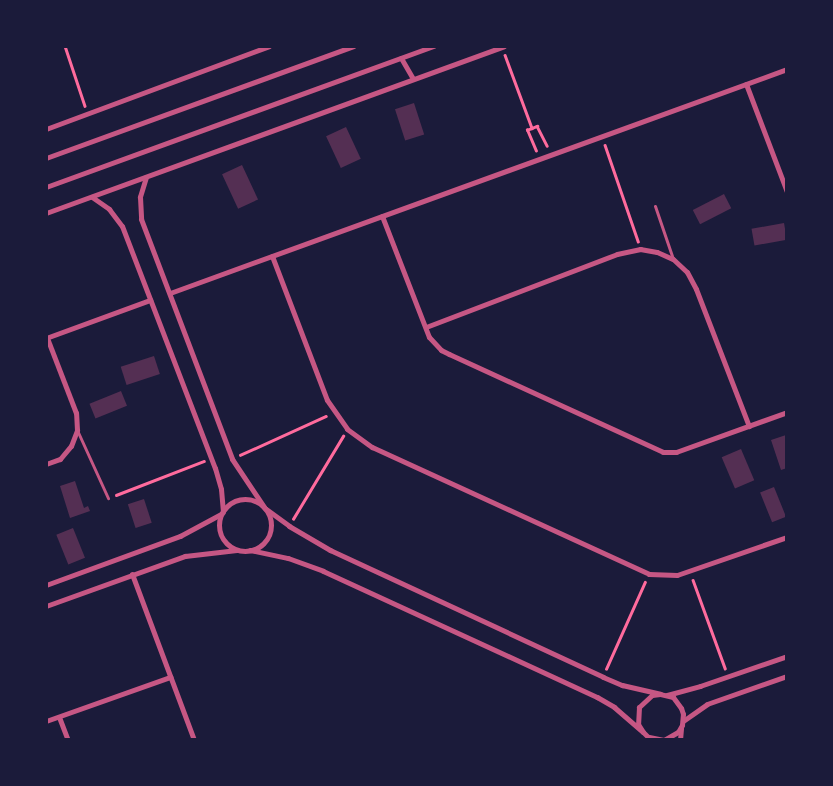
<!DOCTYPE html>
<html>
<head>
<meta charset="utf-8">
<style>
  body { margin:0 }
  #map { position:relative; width:833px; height:786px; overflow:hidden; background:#1b1b3a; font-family:Jost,sans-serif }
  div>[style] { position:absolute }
  .building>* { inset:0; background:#542f53; transform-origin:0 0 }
  .path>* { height:2.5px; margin:-1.25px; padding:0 1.25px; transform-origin:1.25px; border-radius:1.25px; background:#ff6b9d }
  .service>* { height:3px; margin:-1.5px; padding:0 1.5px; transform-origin:1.5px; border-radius:1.5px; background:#c65784 }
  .minor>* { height:5px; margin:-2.5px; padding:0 2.5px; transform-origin:2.5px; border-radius:2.5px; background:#c65784 }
  .minor>.ring { margin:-2.5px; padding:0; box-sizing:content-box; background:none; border:5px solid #c65784; border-radius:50% }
  span { translate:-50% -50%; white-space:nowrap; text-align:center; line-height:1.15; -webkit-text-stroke:4px #1b1b3a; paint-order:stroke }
  .frame { position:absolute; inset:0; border:48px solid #1b1b3a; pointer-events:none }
</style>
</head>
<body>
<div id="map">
  <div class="building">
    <i style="left:414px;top:103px;width:33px;height:20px;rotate:72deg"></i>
    <i style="left:346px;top:127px;width:35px;height:22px;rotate:65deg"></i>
    <i style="left:242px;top:165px;width:38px;height:22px;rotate:65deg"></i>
    <i style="left:724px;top:194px;width:16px;height:35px;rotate:63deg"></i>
    <i style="left:784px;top:223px;width:17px;height:33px;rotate:80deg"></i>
    <i style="left:154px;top:356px;width:19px;height:35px;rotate:72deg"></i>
    <i style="left:121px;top:391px;width:16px;height:34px;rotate:68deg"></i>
    <i style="clip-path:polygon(786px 435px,787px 468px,781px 470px,771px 440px)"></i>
    <i style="left:741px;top:449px;width:34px;height:21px;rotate:67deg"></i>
    <i style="clip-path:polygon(75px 481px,84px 508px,88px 506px,90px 511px,70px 518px,60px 486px)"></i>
    <i style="left:774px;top:487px;width:32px;height:15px;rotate:68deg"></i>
    <i style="left:144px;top:499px;width:25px;height:17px;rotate:72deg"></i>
    <i style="left:73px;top:528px;width:32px;height:18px;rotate:68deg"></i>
  </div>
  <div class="path">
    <i style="left:65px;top:46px;width:63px;rotate:71.6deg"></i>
    <i style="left:505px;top:55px;width:78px;rotate:69.7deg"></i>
    <i style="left:605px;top:145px;width:102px;rotate:71deg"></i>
    <i style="left:536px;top:151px;width:23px;rotate:-113deg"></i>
    <i style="left:527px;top:130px;width:11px;rotate:-22deg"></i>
    <i style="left:537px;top:126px;width:22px;rotate:63deg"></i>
    <i style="left:240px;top:455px;width:94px;rotate:-24.4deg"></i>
    <i style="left:116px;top:495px;width:94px;rotate:-21.1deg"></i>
    <i style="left:293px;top:519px;width:97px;rotate:-58.9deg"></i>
    <i style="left:693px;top:580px;width:94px;rotate:70deg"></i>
    <i style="left:606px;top:669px;width:95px;rotate:-65.9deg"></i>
  </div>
  <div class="service">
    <i style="left:655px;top:206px;width:56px;rotate:71.2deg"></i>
    <i style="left:77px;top:430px;width:75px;rotate:65.5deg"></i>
  </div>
  <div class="minor">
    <i style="left:401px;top:58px;width:24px;rotate:60deg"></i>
    <i style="left:746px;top:84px;width:116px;rotate:69.2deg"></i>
    <i style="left:46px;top:129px;width:238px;rotate:-20.4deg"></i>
    <i style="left:46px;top:158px;width:327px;rotate:-20deg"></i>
    <i style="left:146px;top:177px;width:21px;rotate:107deg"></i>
    <i style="left:140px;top:197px;width:22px;rotate:87deg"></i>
    <i style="left:141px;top:219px;width:257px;rotate:69.2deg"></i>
    <i style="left:232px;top:459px;width:58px;rotate:56.3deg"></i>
    <i style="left:46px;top:187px;width:413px;rotate:-20deg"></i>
    <i style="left:92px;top:197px;width:21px;rotate:35deg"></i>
    <i style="left:109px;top:209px;width:21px;rotate:53deg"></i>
    <i style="left:122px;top:226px;width:259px;rotate:69deg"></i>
    <i style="left:215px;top:468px;width:22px;rotate:74deg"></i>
    <i style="left:221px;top:489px;width:23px;rotate:85deg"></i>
    <i style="left:46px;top:213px;width:487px;rotate:-20deg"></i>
    <i style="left:382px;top:216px;width:130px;rotate:68.8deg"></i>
    <i style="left:429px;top:337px;width:18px;rotate:47deg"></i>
    <i style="left:441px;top:350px;width:9px;rotate:27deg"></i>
    <i style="left:449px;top:354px;width:235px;rotate:24.6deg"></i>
    <i style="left:663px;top:452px;width:13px"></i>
    <i style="left:676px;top:452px;width:118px;rotate:-19.8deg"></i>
    <i style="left:272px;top:256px;width:154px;rotate:69.1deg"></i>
    <i style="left:327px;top:400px;width:35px;rotate:55deg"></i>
    <i style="left:347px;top:429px;width:31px;rotate:36deg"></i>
    <i style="left:372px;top:447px;width:305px;rotate:24.6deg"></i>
    <i style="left:649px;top:574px;width:28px;rotate:2deg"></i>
    <i style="left:677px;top:575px;width:116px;rotate:-19.1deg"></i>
    <i style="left:170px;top:293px;width:656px;rotate:-19.95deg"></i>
    <i style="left:426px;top:327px;width:204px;rotate:-20.9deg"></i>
    <i style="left:617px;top:254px;width:24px;rotate:-12deg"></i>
    <i style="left:640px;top:249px;width:17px;rotate:10deg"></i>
    <i style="left:657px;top:252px;width:17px;rotate:24deg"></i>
    <i style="left:673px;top:259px;width:19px;rotate:43deg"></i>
    <i style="left:687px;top:272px;width:19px;rotate:62deg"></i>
    <i style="left:696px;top:289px;width:147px;rotate:68.9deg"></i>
    <i style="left:46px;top:338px;width:111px;rotate:-20.1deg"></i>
    <i style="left:46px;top:464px;width:15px;rotate:-20deg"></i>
    <i style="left:60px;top:459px;width:17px;rotate:-50deg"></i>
    <i style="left:71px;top:446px;width:17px;rotate:-69deg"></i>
    <i style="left:77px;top:430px;width:17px;rotate:-93deg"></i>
    <i style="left:76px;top:413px;width:80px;rotate:-111.1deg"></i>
    <i class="ring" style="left:219px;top:499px;width:47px;height:47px"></i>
    <i style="left:266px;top:509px;width:29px;rotate:36deg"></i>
    <i style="left:289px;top:526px;width:48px;rotate:30.3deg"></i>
    <i style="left:330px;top:550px;width:301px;rotate:24.9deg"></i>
    <i style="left:603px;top:677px;width:21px;rotate:23deg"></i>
    <i style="left:622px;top:685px;width:39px;rotate:13deg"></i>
    <i style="left:250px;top:550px;width:39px;rotate:12deg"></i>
    <i style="left:288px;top:558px;width:37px;rotate:20deg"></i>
    <i style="left:323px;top:571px;width:302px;rotate:24.7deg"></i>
    <i style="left:597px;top:697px;width:20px;rotate:30deg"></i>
    <i style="left:614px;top:707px;width:38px;rotate:41deg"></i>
    <i style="left:132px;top:574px;width:177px;rotate:69.5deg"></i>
    <i style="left:46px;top:585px;width:143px;rotate:-20.1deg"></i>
    <i style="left:180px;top:536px;width:47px;rotate:-28.2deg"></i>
    <i style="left:46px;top:606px;width:148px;rotate:-19.8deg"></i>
    <i style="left:185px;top:556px;width:52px;rotate:-6.6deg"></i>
    <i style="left:667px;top:695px;width:34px;rotate:-15deg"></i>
    <i style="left:700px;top:686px;width:92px;rotate:-19deg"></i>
    <i style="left:59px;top:717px;width:25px;rotate:69deg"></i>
    <i style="left:46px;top:721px;width:132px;rotate:-19.5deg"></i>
    <i style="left:683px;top:721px;width:29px;rotate:-35deg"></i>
    <i style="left:707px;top:704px;width:85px;rotate:-19.3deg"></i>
    <i style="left:649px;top:737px;width:15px;rotate:11deg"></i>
    <i style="left:664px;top:740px;width:16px;rotate:-30deg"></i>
    <i style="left:678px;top:732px;width:8px;rotate:-60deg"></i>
    <i style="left:682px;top:725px;width:11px;rotate:-85deg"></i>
    <i style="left:683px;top:714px;width:6px;rotate:-108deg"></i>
    <i style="left:681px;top:708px;width:14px;rotate:-126deg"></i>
    <i style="left:673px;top:697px;width:13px;rotate:-167deg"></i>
    <i style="left:660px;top:694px;width:8px;rotate:173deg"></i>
    <i style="left:652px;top:695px;width:18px;rotate:137deg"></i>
    <i style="left:639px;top:707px;width:17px;rotate:93deg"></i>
    <i style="left:638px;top:724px;width:9px;rotate:58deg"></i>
    <i style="left:643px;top:732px;width:11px;rotate:45deg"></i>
    <i style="left:680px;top:740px;width:12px;rotate:-85deg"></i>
  </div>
  <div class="frame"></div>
</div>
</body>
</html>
